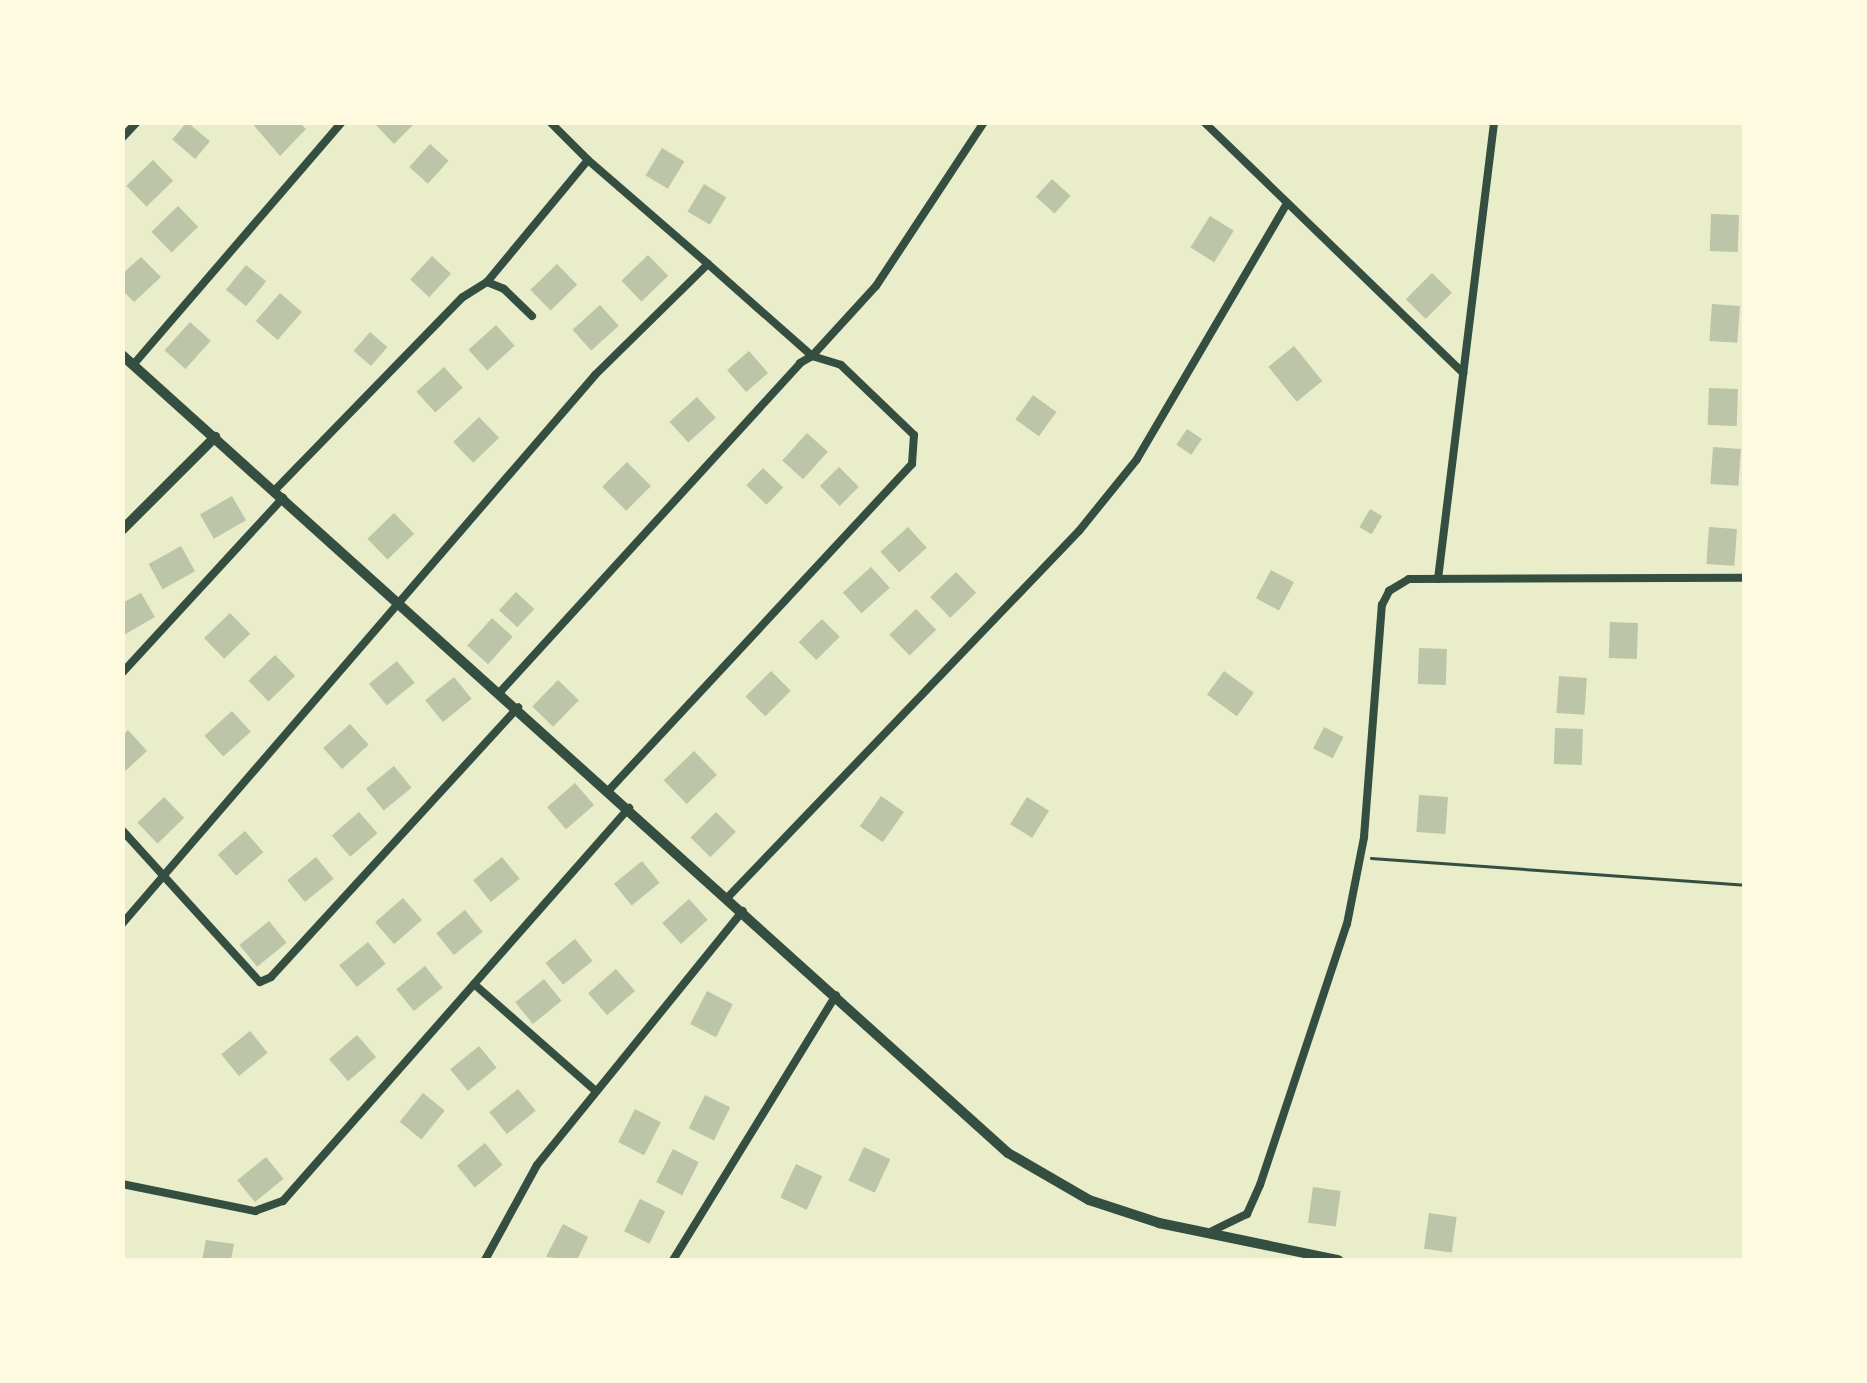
<!DOCTYPE html>
<html>
<head>
<meta charset="utf-8">
<style>
  body { margin:0 }
  #map { position:relative; width:1867px; height:1383px; overflow:hidden; background:#e9edc9; font-family:"Noto Sans",sans-serif }
  div>[style] { position:absolute }
  .building>* { inset:0; background:#bcc5a7; transform-origin:0 0 }
  .path>* { height:2.5px; margin:-1.25px; padding:0 1.25px; transform-origin:1.25px; border-radius:1.25px; background:#344e41 }
  .minor>* { height:8px; margin:-4px; padding:0 4px; transform-origin:4px; border-radius:4px; background:#344e41 }
  .tertiary>* { height:10px; margin:-5px; padding:0 5px; transform-origin:5px; border-radius:5px; background:#344e41 }
  span { translate:-50% -50%; white-space:nowrap; text-align:center; line-height:1.15; -webkit-text-stroke:10px #fefae0; paint-order:stroke }
  .frame { position:absolute; inset:0; border:125px solid #fefae0; pointer-events:none }
</style>
</head>
<body>
<div id="map">
  <div class="building">
    <i style="left:187px;top:122px;width:30px;height:23px;rotate:40deg"></i>
    <i style="clip-path:polygon(251px 122px,299px 122px,306px 129px,280px 156px)"></i>
    <i style="clip-path:polygon(373px 122px,416px 122px,394px 144px)"></i>
    <i style="left:430px;top:144px;width:25px;height:31px;rotate:42deg"></i>
    <i style="left:662px;top:148px;width:26px;height:32px;rotate:31deg"></i>
    <i style="left:153px;top:160px;width:29px;height:37px;rotate:46deg"></i>
    <i style="left:1052px;top:179px;width:25px;height:24px;rotate:42deg"></i>
    <i style="left:704px;top:184px;width:26px;height:32px;rotate:31deg"></i>
    <i style="left:178px;top:206px;width:29px;height:37px;rotate:46deg"></i>
    <i style="left:1711px;top:214px;width:28px;height:37px;rotate:2deg"></i>
    <i style="left:1210px;top:216px;width:28px;height:37px;rotate:32deg"></i>
    <i style="left:648px;top:255px;width:29px;height:37px;rotate:46deg"></i>
    <i style="left:432px;top:256px;width:26px;height:32px;rotate:43deg"></i>
    <i style="clip-path:polygon(141px 257px,161px 277px,134px 302px,122px 290px,122px 274px)"></i>
    <i style="left:557px;top:264px;width:29px;height:37px;rotate:46deg"></i>
    <i style="left:246px;top:265px;width:26px;height:32px;rotate:39deg"></i>
    <i style="left:1432px;top:273px;width:28px;height:37px;rotate:45deg"></i>
    <i style="left:280px;top:293px;width:29px;height:37px;rotate:41deg"></i>
    <i style="left:1712px;top:304px;width:28px;height:37px;rotate:4deg"></i>
    <i style="left:600px;top:305px;width:28px;height:37px;rotate:48deg"></i>
    <i style="left:190px;top:322px;width:28px;height:38px;rotate:42deg"></i>
    <i style="left:496px;top:325px;width:28px;height:37px;rotate:48deg"></i>
    <i style="left:370px;top:332px;width:23px;height:25px;rotate:41deg"></i>
    <i style="left:1294px;top:346px;width:45px;height:33px;rotate:51deg"></i>
    <i style="left:749px;top:351px;width:29px;height:29px;rotate:49deg"></i>
    <i style="left:444px;top:367px;width:28px;height:37px;rotate:48deg"></i>
    <i style="left:1709px;top:388px;width:29px;height:37px;rotate:2deg"></i>
    <i style="left:1033px;top:395px;width:29px;height:30px;rotate:36deg"></i>
    <i style="left:697px;top:397px;width:28px;height:37px;rotate:48deg"></i>
    <i style="left:479px;top:417px;width:29px;height:36px;rotate:46deg"></i>
    <i style="left:1187px;top:429px;width:18px;height:19px;rotate:34deg"></i>
    <i style="left:807px;top:433px;width:28px;height:37px;rotate:42deg"></i>
    <i style="left:1713px;top:447px;width:28px;height:37px;rotate:4deg"></i>
    <i style="left:627px;top:462px;width:34px;height:35px;rotate:45deg"></i>
    <i style="left:839px;top:467px;width:28px;height:27px;rotate:45deg"></i>
    <i style="left:763px;top:468px;width:28px;height:24px;rotate:44deg"></i>
    <i style="left:232px;top:496px;width:28px;height:37px;rotate:60deg"></i>
    <i style="left:1370px;top:509px;width:14px;height:21px;rotate:30deg"></i>
    <i style="left:394px;top:513px;width:29px;height:37px;rotate:46deg"></i>
    <i style="left:908px;top:527px;width:28px;height:37px;rotate:48deg"></i>
    <i style="left:1709px;top:527px;width:28px;height:37px;rotate:4deg"></i>
    <i style="left:181px;top:546px;width:29px;height:37px;rotate:61deg"></i>
    <i style="left:871px;top:567px;width:28px;height:38px;rotate:48deg"></i>
    <i style="left:1271px;top:570px;width:26px;height:32px;rotate:28deg"></i>
    <i style="left:956px;top:572px;width:29px;height:36px;rotate:46deg"></i>
    <i style="left:516px;top:592px;width:25px;height:25px;rotate:43deg"></i>
    <i style="clip-path:polygon(141px 593px,155px 617px,122px 636px,122px 603px)"></i>
    <i style="left:916px;top:609px;width:29px;height:37px;rotate:46deg"></i>
    <i style="left:230px;top:613px;width:29px;height:36px;rotate:46deg"></i>
    <i style="left:492px;top:618px;width:28px;height:37px;rotate:42deg"></i>
    <i style="left:822px;top:619px;width:25px;height:33px;rotate:45deg"></i>
    <i style="left:1610px;top:622px;width:28px;height:36px;rotate:2deg"></i>
    <i style="left:1419px;top:648px;width:28px;height:36px;rotate:2deg"></i>
    <i style="left:275px;top:655px;width:29px;height:37px;rotate:46deg"></i>
    <i style="left:397px;top:661px;width:28px;height:36px;rotate:51deg"></i>
    <i style="left:771px;top:671px;width:28px;height:36px;rotate:45deg"></i>
    <i style="left:1224px;top:671px;width:37px;height:29px;rotate:36deg"></i>
    <i style="left:1559px;top:676px;width:28px;height:37px;rotate:4deg"></i>
    <i style="left:454px;top:677px;width:28px;height:37px;rotate:51deg"></i>
    <i style="left:558px;top:680px;width:29px;height:37px;rotate:44deg"></i>
    <i style="left:232px;top:711px;width:28px;height:37px;rotate:48deg"></i>
    <i style="left:350px;top:724px;width:28px;height:36px;rotate:48deg"></i>
    <i style="left:1324px;top:727px;width:22px;height:24px;rotate:27deg"></i>
    <i style="left:1555px;top:728px;width:28px;height:36px;rotate:2deg"></i>
    <i style="clip-path:polygon(128px 730px,147px 751px,122px 774px,122px 736px)"></i>
    <i style="left:694px;top:751px;width:33px;height:42px;rotate:46deg"></i>
    <i style="left:394px;top:766px;width:28px;height:36px;rotate:51deg"></i>
    <i style="left:575px;top:783px;width:29px;height:37px;rotate:49deg"></i>
    <i style="left:1419px;top:795px;width:29px;height:37px;rotate:4deg"></i>
    <i style="left:881px;top:796px;width:28px;height:37px;rotate:35deg"></i>
    <i style="left:164px;top:797px;width:29px;height:37px;rotate:46deg"></i>
    <i style="left:1027px;top:797px;width:26px;height:32px;rotate:32deg"></i>
    <i style="left:359px;top:812px;width:28px;height:36px;rotate:49deg"></i>
    <i style="left:716px;top:812px;width:28px;height:36px;rotate:45deg"></i>
    <i style="left:245px;top:831px;width:28px;height:36px;rotate:49deg"></i>
    <i style="left:316px;top:857px;width:28px;height:37px;rotate:51deg"></i>
    <i style="left:502px;top:857px;width:28px;height:37px;rotate:51deg"></i>
    <i style="left:642px;top:861px;width:28px;height:36px;rotate:51deg"></i>
    <i style="left:403px;top:898px;width:29px;height:37px;rotate:49deg"></i>
    <i style="left:689px;top:899px;width:28px;height:36px;rotate:48deg"></i>
    <i style="left:465px;top:910px;width:28px;height:37px;rotate:51deg"></i>
    <i style="left:269px;top:921px;width:28px;height:38px;rotate:51deg"></i>
    <i style="left:575px;top:939px;width:28px;height:38px;rotate:51deg"></i>
    <i style="left:368px;top:942px;width:28px;height:37px;rotate:51deg"></i>
    <i style="left:425px;top:966px;width:28px;height:37px;rotate:51deg"></i>
    <i style="left:616px;top:969px;width:29px;height:37px;rotate:49deg"></i>
    <i style="left:544px;top:979px;width:28px;height:37px;rotate:51deg"></i>
    <i style="left:707px;top:991px;width:29px;height:37px;rotate:27deg"></i>
    <i style="left:250px;top:1031px;width:28px;height:37px;rotate:51deg"></i>
    <i style="left:357px;top:1035px;width:29px;height:37px;rotate:49deg"></i>
    <i style="left:479px;top:1046px;width:28px;height:37px;rotate:51deg"></i>
    <i style="left:518px;top:1089px;width:28px;height:37px;rotate:51deg"></i>
    <i style="left:423px;top:1093px;width:28px;height:37px;rotate:39deg"></i>
    <i style="left:705px;top:1095px;width:28px;height:37px;rotate:26deg"></i>
    <i style="left:635px;top:1109px;width:29px;height:37px;rotate:27deg"></i>
    <i style="left:485px;top:1143px;width:28px;height:36px;rotate:51deg"></i>
    <i style="left:864px;top:1147px;width:29px;height:37px;rotate:25deg"></i>
    <i style="left:673px;top:1149px;width:29px;height:37px;rotate:27deg"></i>
    <i style="left:266px;top:1157px;width:28px;height:37px;rotate:51deg"></i>
    <i style="left:796px;top:1164px;width:29px;height:37px;rotate:25deg"></i>
    <i style="left:1313px;top:1187px;width:28px;height:36px;rotate:8deg"></i>
    <i style="left:640px;top:1199px;width:28px;height:36px;rotate:26deg"></i>
    <i style="left:1429px;top:1213px;width:28px;height:36px;rotate:8deg"></i>
    <i style="clip-path:polygon(563px 1224px,588px 1237px,577px 1260px,546px 1257px)"></i>
    <i style="clip-path:polygon(206px 1240px,234px 1244px,231px 1260px,202px 1260px)"></i>
  </div>
  <div class="path">
    <i style="left:1371px;top:858px;width:374px;rotate:4.1deg"></i>
  </div>
  <div class="minor">
    <i style="left:550px;top:122px;width:54px;rotate:45deg"></i>
    <i style="left:1204px;top:122px;width:361px;rotate:44.1deg"></i>
    <i style="left:122px;top:138px;width:22px;rotate:-47deg"></i>
    <i style="left:487px;top:282px;width:158px;rotate:-50.4deg"></i>
    <i style="left:588px;top:160px;width:159px;rotate:40.9deg"></i>
    <i style="left:133px;top:365px;width:321px;rotate:-49.3deg"></i>
    <i style="left:275px;top:490px;width:269px;rotate:-45.8deg"></i>
    <i style="left:463px;top:297px;width:28px;rotate:-32deg"></i>
    <i style="left:487px;top:282px;width:18px;rotate:22deg"></i>
    <i style="left:504px;top:289px;width:39px;rotate:44deg"></i>
    <i style="left:1438px;top:579px;width:460px;rotate:-83deg"></i>
    <i style="left:122px;top:673px;width:238px;rotate:-47.4deg"></i>
    <i style="left:501px;top:691px;width:444px;rotate:-47.6deg"></i>
    <i style="left:800px;top:363px;width:14px;rotate:-30deg"></i>
    <i style="left:812px;top:356px;width:30px;rotate:17deg"></i>
    <i style="left:841px;top:365px;width:101px;rotate:43.8deg"></i>
    <i style="left:914px;top:435px;width:29px;rotate:94deg"></i>
    <i style="left:912px;top:464px;width:445px;rotate:132.9deg"></i>
    <i style="left:122px;top:830px;width:205px;rotate:47.8deg"></i>
    <i style="left:260px;top:982px;width:12px;rotate:-24deg"></i>
    <i style="left:271px;top:977px;width:366px;rotate:-47.5deg"></i>
    <i style="left:728px;top:897px;width:507px;rotate:-46.2deg"></i>
    <i style="left:1079px;top:531px;width:92px;rotate:-51.1deg"></i>
    <i style="left:1137px;top:459px;width:297px;rotate:-59.6deg"></i>
    <i style="left:122px;top:924px;width:725px;rotate:-49.25deg"></i>
    <i style="left:595px;top:375px;width:158px;rotate:-44.5deg"></i>
    <i style="left:708px;top:264px;width:139px;rotate:41.5deg"></i>
    <i style="left:812px;top:356px;width:95px;rotate:-47.6deg"></i>
    <i style="left:876px;top:286px;width:196px;rotate:-56.6deg"></i>
    <i style="left:474px;top:984px;width:162px;rotate:41.3deg"></i>
    <i style="left:122px;top:1184px;width:136px;rotate:11.5deg"></i>
    <i style="left:255px;top:1211px;width:30px;rotate:-20deg"></i>
    <i style="left:283px;top:1201px;width:524px;rotate:-48.64deg"></i>
    <i style="left:1212px;top:1231px;width:39px;rotate:-26deg"></i>
    <i style="left:1247px;top:1214px;width:32px;rotate:-66deg"></i>
    <i style="left:1260px;top:1185px;width:275px;rotate:-71.6deg"></i>
    <i style="left:1347px;top:924px;width:89px;rotate:-78.9deg"></i>
    <i style="left:1364px;top:837px;width:233px;rotate:-85.6deg"></i>
    <i style="left:1382px;top:605px;width:16px;rotate:-63deg"></i>
    <i style="left:1389px;top:591px;width:23px;rotate:-31deg"></i>
    <i style="left:1409px;top:579px;width:335px;rotate:-0.2deg"></i>
    <i style="left:485px;top:1260px;width:108px;rotate:-61.3deg"></i>
    <i style="left:537px;top:1165px;width:327px;rotate:-51deg"></i>
    <i style="left:673px;top:1260px;width:311px;rotate:-58.4deg"></i>
  </div>
  <div class="tertiary">
    <i style="left:122px;top:355px;width:1192px;rotate:42.01deg"></i>
    <i style="left:1008px;top:1153px;width:94px;rotate:30.1deg"></i>
    <i style="left:1089px;top:1200px;width:74px;rotate:18.2deg"></i>
    <i style="left:1159px;top:1223px;width:183px;rotate:11.7deg"></i>
    <i style="left:122px;top:530px;width:132px;rotate:-45deg"></i>
  </div>
  <div class="frame"></div>
</div>
</body>
</html>
